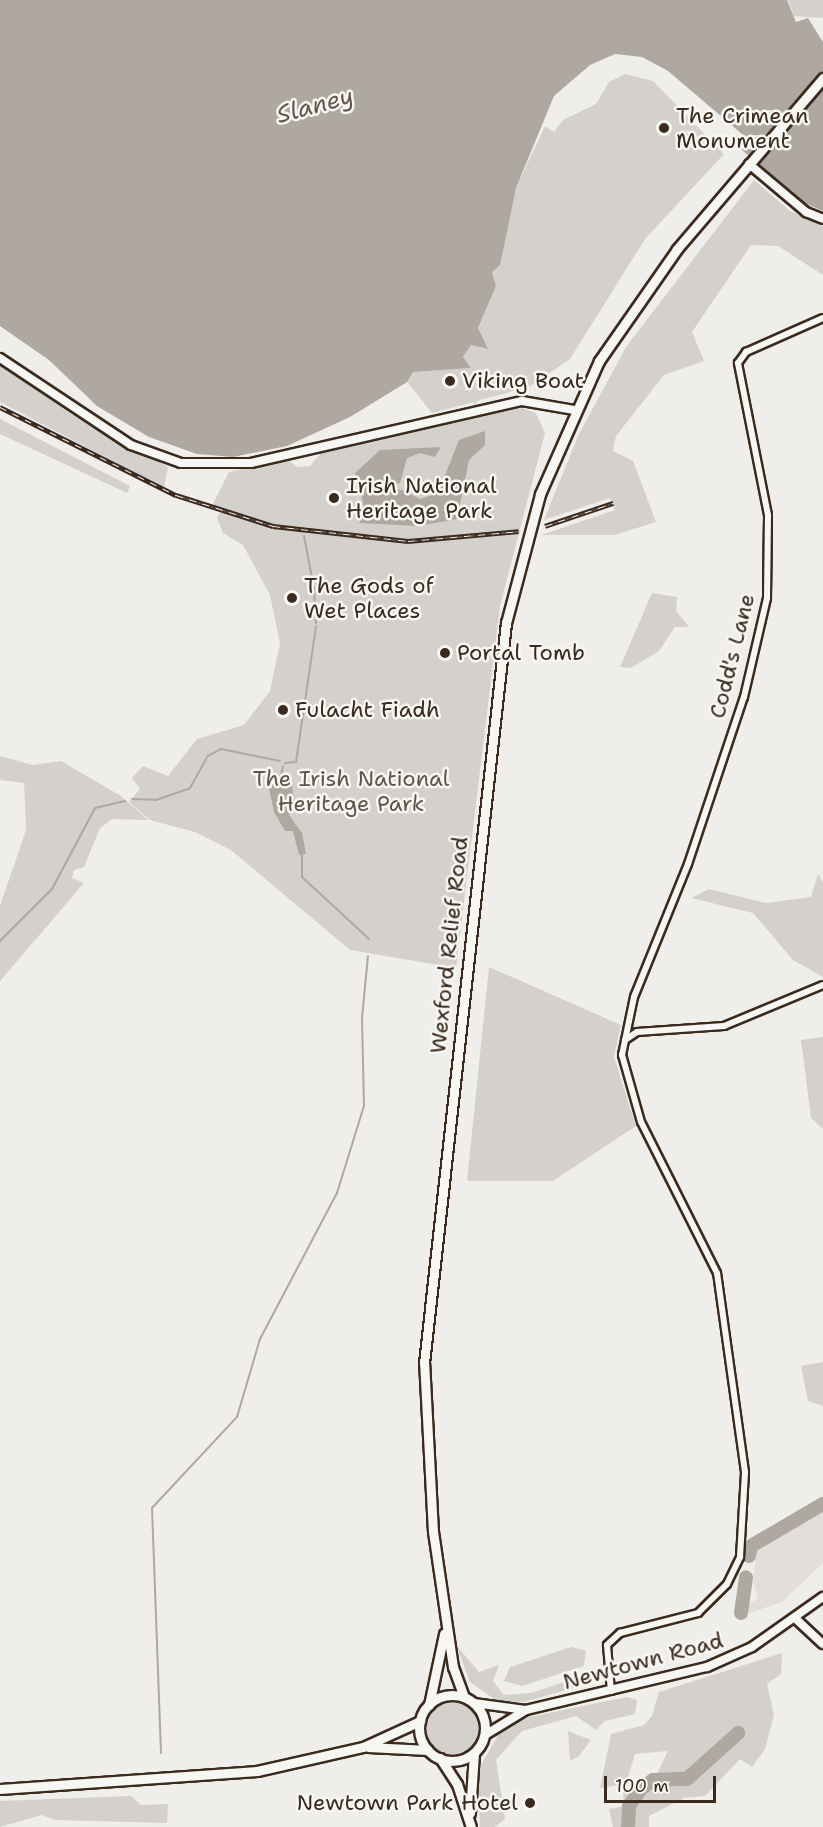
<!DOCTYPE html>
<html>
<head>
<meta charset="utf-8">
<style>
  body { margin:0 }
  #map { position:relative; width:823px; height:1827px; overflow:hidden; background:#efeeea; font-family:"Shantell Sans",sans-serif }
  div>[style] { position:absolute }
  .built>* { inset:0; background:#e2dfdb }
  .green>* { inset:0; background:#d4d1cc }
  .round { border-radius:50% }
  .water>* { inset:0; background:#afa8a1 }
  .stream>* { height:2px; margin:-1px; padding:0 1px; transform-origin:1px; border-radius:1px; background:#afa8a1 }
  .river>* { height:14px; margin:-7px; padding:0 7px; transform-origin:7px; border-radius:7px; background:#afa8a1 }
  .roads { filter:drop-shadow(2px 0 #3b2a1e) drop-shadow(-2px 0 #3b2a1e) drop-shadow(0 2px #3b2a1e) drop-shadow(0 -2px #3b2a1e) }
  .minor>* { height:6px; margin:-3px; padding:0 3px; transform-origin:3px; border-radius:3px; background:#f6f6f2 }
  .tertiary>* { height:8px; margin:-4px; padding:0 4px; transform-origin:4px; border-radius:4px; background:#f6f6f2 }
  .secondary>* { height:8px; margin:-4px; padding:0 4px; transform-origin:4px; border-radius:4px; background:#f6f6f2 }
  .trunk>* { height:9px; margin:-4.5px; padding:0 4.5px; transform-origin:4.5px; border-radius:4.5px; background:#f6f6f2 }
  .trunk>.ring { margin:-4.5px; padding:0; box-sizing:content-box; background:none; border:9px solid #f6f6f2; border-radius:50% }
  .rail>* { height:4.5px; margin-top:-2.25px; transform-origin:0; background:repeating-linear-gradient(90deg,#f6f6f2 0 7px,#3b2a1e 0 14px); box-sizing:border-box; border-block:2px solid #3b2a1e }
  .dots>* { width:16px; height:16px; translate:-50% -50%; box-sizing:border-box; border:3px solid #f6f6f2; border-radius:50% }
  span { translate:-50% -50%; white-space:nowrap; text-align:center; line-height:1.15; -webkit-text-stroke:5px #f6f6f2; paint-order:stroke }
  .poi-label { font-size:22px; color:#3b2a1e }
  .left { translate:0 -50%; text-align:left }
  .right { translate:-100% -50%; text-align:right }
  .street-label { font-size:22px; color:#3b2a1e }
  .park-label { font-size:22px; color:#61544a }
  .water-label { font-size:24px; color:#64564c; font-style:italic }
  .scale { position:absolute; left:604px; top:1776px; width:112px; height:27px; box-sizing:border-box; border:3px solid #3b2a1e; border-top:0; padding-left:8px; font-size:18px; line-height:21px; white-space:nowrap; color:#3b2a1e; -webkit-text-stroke:4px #f6f6f2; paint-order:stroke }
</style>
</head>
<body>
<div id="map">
  <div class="built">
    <i style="clip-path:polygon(823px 1511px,823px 1563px,782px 1602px,747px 1614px,745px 1605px,758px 1599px,753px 1581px,757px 1548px)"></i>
  </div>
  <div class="green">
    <i style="clip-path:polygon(788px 0,823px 0,823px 18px,794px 16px)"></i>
    <i style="clip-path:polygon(625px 74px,653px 81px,724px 154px,645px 239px,570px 359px,529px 387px,476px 401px,479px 415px,522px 408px,536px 413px,545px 433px,500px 606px,456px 968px,350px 950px,231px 850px,195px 832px,150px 820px,129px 802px,140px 789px,132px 778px,143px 766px,168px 776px,197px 739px,244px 725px,270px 691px,280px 643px,270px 595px,243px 545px,223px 533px,217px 518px,222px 509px,212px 506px,229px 472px,287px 459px,297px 467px,310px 466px,321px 453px,477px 416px,474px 402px,432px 413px,407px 382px,413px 372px,471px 368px,463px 357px,471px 345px,487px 349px,478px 328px,496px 286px,492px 272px,516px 188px,545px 126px,554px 132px,563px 120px,596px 104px,609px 82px)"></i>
    <i style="clip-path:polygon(754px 180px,790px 211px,823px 226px,823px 275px,778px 246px,751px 245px,692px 332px,704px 361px,664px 375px,616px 436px,613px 451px,633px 461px,656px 522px,615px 535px,541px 535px,615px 510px,610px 498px,544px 520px,578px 436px,626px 347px)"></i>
    <i style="clip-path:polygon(0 363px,71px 414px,168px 467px,164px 488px,0 402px)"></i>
    <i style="clip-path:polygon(0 419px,130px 486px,127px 493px,0 434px)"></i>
    <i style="clip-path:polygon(652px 593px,677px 597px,676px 611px,689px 627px,675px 627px,659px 651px,631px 668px,620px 667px)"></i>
    <i style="clip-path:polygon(0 756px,33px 765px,61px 761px,121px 796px,148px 820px,112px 819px,100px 828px,84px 867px,74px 870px,72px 878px,84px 883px,0 981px,0 906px,26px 830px,24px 783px,0 780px)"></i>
    <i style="clip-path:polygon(818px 874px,823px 882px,823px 977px,793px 960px,753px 913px,691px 898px,709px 889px,766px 903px,811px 897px)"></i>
    <i style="clip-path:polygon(489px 967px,621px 1025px,614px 1057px,636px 1126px,553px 1181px,467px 1181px)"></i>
    <i style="clip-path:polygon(823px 1037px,823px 1129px,811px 1118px,801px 1040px)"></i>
    <i style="clip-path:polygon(823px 1362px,823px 1406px,808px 1401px,801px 1366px)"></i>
    <i style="clip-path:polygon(456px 1645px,479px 1672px,499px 1665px,493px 1681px,504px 1695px,531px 1693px,588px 1674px,598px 1681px,524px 1702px,497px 1701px,470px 1682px)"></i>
    <i style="clip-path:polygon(571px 1647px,586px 1651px,584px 1666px,522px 1686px,504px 1681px,510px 1667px)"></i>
    <i style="clip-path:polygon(782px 1653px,781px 1674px,767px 1684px,774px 1715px,765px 1749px,752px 1767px,740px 1759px,705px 1796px,684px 1798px,649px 1816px,649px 1827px,613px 1827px,609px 1809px,624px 1806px,623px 1792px,657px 1774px,668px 1751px,635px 1754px,626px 1784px,600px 1788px,611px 1734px,644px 1725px,652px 1716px,659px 1692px)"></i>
    <i style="clip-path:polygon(627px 1697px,637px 1700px,635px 1714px,605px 1721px,596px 1730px,576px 1716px,522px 1731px,496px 1760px,505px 1819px,495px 1827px,480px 1827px,478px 1770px,501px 1730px,529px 1717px)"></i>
    <i class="round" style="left:424px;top:1699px;width:56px;height:56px"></i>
    <i style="clip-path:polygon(568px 1731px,591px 1740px,579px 1756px,570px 1761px)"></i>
    <i style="clip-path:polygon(131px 1796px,141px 1805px,168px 1804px,167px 1823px,55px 1820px,42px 1815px,0 1827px,0 1801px)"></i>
  </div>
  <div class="water">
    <i style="clip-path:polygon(0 0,787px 0,796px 22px,808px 18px,823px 42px,823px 211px,798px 200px,741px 149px,749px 140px,668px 71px,642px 57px,615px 54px,590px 65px,554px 96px,516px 188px,500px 265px,492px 272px,496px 286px,478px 328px,488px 349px,471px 345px,463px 357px,471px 368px,413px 372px,407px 382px,350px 417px,287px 446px,233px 457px,197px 454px,149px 437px,97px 406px,49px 360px,0 326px)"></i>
    <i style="clip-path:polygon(485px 431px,485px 445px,469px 460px,457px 519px,418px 526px,359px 523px,365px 514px,360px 487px,402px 490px,420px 499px,438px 493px,459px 440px)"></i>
    <i style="clip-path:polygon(441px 447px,435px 457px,420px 453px,407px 458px,400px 483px,382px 488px,357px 480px,355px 473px,380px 450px)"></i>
    <i style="clip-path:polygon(281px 774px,291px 778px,294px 801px,289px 815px,302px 833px,306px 854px,299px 855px,293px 831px,285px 831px,274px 812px,268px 784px)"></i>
  </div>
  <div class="stream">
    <i style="left:304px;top:536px;width:48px;rotate:79.2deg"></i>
    <i style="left:314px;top:587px;width:36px;rotate:87deg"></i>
    <i style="left:285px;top:763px;width:11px;rotate:-5deg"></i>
    <i style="left:296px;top:762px;width:137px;rotate:-81.6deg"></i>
    <i style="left:281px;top:776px;width:10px;rotate:-79deg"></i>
    <i style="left:132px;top:799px;width:24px;rotate:2deg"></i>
    <i style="left:156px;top:800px;width:36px;rotate:-19deg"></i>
    <i style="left:190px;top:788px;width:37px;rotate:-61deg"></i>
    <i style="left:208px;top:756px;width:15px;rotate:-28deg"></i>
    <i style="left:221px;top:749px;width:60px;rotate:11.5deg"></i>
    <i style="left:302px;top:854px;width:23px;rotate:90deg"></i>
    <i style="left:302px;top:877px;width:91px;rotate:42.8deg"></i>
    <i style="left:0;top:941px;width:74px;rotate:-45deg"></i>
    <i style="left:52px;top:889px;width:92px;rotate:-62deg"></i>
    <i style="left:95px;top:808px;width:31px;rotate:-13deg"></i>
    <i style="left:161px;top:1753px;width:245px;rotate:-92.1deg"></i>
    <i style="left:152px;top:1508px;width:125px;rotate:-47deg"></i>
    <i style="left:237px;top:1417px;width:81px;rotate:-73.6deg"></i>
    <i style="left:260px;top:1339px;width:165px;rotate:-62.2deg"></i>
    <i style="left:337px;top:1193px;width:91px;rotate:-72.8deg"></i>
    <i style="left:364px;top:1106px;width:88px;rotate:-91.3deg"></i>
    <i style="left:362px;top:1018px;width:62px;rotate:-84.5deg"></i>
  </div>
  <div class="river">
    <i style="left:749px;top:1556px;width:10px;rotate:-79deg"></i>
    <i style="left:751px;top:1546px;width:83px;rotate:-30.3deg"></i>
    <i style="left:741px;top:1613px;width:36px;rotate:-82deg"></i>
    <i style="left:628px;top:1827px;width:21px;rotate:-87deg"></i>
    <i style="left:629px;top:1806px;width:21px;rotate:-55deg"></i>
    <i style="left:641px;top:1789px;width:15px;rotate:-37deg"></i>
    <i style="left:653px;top:1780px;width:34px;rotate:-2deg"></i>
    <i style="left:687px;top:1779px;width:69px;rotate:-42deg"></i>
  </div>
  <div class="roads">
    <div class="minor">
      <i style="left:625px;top:1040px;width:14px;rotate:-34deg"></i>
      <i style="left:637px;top:1032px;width:87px;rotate:-3.9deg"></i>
      <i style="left:724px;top:1026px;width:107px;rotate:-22.5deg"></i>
      <i style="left:611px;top:1691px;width:46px;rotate:-95deg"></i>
      <i style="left:607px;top:1645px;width:18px;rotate:-43deg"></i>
      <i style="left:620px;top:1633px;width:81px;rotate:-14.4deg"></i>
      <i style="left:698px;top:1613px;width:41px;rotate:-45deg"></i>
      <i style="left:727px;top:1584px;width:30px;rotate:-64deg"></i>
      <i style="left:740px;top:1557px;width:85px;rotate:-86.6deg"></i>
      <i style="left:745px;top:1472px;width:201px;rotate:-98deg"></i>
      <i style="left:717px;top:1273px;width:169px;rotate:-116.7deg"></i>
      <i style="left:641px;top:1122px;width:70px;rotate:-105.8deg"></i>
      <i style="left:622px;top:1055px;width:59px;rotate:-78.3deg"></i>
      <i style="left:634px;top:997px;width:144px;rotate:-67.9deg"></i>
      <i style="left:688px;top:864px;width:176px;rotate:-71.5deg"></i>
      <i style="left:744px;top:697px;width:102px;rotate:-76.9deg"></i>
      <i style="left:767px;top:598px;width:83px;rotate:-89.3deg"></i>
      <i style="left:768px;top:515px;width:155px;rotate:-101.2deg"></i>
      <i style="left:738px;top:363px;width:14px;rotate:-54deg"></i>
      <i style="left:746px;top:352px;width:84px;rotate:-23.8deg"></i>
    </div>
    <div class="tertiary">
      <i style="left:797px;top:1620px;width:35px;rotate:43deg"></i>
    </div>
    <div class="secondary">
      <i style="left:749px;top:164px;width:75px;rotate:40.1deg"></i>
      <i style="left:806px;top:212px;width:18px;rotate:22deg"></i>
      <i style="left:0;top:358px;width:157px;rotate:33.6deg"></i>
      <i style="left:131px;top:445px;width:53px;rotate:19.8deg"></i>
      <i style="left:181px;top:463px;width:70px"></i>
      <i style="left:251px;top:463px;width:278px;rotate:-12.9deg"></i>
      <i style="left:522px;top:401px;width:53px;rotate:9.8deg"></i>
      <i style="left:474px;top:1703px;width:52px;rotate:7.7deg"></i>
      <i style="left:526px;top:1710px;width:186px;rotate:-13.4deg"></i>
      <i style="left:707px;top:1667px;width:49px;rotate:-24deg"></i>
      <i style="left:752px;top:1647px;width:87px;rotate:-35.2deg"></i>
      <i style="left:485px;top:1735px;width:48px;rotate:-31.4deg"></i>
    </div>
    <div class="trunk">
      <i class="ring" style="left:419px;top:1695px;width:57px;height:57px"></i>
      <i style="left:464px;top:1697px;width:32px;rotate:-110deg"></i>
      <i style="left:453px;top:1667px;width:136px;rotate:-98.4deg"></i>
      <i style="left:433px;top:1532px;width:169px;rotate:-93deg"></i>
      <i style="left:424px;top:1363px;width:745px;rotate:-83.68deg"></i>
      <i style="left:506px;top:623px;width:133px;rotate:-75.2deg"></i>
      <i style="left:540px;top:494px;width:145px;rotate:-66.1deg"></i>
      <i style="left:599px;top:361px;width:136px;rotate:-55.1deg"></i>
      <i style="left:677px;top:249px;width:225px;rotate:-49.5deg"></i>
      <i style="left:429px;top:1705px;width:73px;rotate:-78.1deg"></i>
      <i style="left:368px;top:1747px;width:60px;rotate:2.9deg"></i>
      <i style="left:440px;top:1758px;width:31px;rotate:57deg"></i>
      <i style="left:457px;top:1784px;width:45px;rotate:72deg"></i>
      <i style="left:0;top:1789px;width:258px;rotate:-4deg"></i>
      <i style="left:257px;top:1771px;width:109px;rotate:-12.8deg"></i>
      <i style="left:363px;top:1747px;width:63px;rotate:-24.5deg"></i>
      <i style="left:470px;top:1813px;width:60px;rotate:-86.2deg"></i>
    </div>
  </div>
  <div class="rail">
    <i style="left:0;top:407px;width:197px;rotate:26.6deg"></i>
    <i style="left:176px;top:495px;width:102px;rotate:17.7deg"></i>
    <i style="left:273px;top:526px;width:136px;rotate:6.3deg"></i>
    <i style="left:408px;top:541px;width:111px;rotate:-5.1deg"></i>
    <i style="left:545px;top:526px;width:72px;rotate:-18.7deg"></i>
  </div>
  <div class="dots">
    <i style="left:664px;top:128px;background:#3b2a1e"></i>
    <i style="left:450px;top:381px;background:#3b2a1e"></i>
    <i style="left:334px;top:498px;background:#3b2a1e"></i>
    <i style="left:292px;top:598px;background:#3b2a1e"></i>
    <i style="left:445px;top:653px;background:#3b2a1e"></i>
    <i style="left:283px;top:710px;background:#3b2a1e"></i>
    <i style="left:530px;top:1803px;background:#3b2a1e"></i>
  </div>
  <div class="poi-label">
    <span class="left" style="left:676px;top:128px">The Crimean<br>Monument</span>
    <span class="left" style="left:462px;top:381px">Viking Boat</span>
    <span class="left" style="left:346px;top:498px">Irish National<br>Heritage Park</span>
    <span class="left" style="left:304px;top:598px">The Gods of<br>Wet Places</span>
    <span class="left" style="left:457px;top:653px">Portal Tomb</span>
    <span class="left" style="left:295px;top:710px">Fulacht Fiadh</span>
    <span class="right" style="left:518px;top:1803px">Newtown Park Hotel</span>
  </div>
  <div class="street-label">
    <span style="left:732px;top:656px;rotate:-76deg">Codd's Lane</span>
    <span style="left:449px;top:945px;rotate:-84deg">Wexford Relief Road</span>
    <span style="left:643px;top:1661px;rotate:-15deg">Newtown Road</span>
  </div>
  <div class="park-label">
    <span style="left:351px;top:791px">The Irish National<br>Heritage Park</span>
  </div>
  <div class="water-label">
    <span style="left:315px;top:106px;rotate:-15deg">Slaney</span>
  </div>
  <div class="scale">100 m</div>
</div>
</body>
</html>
